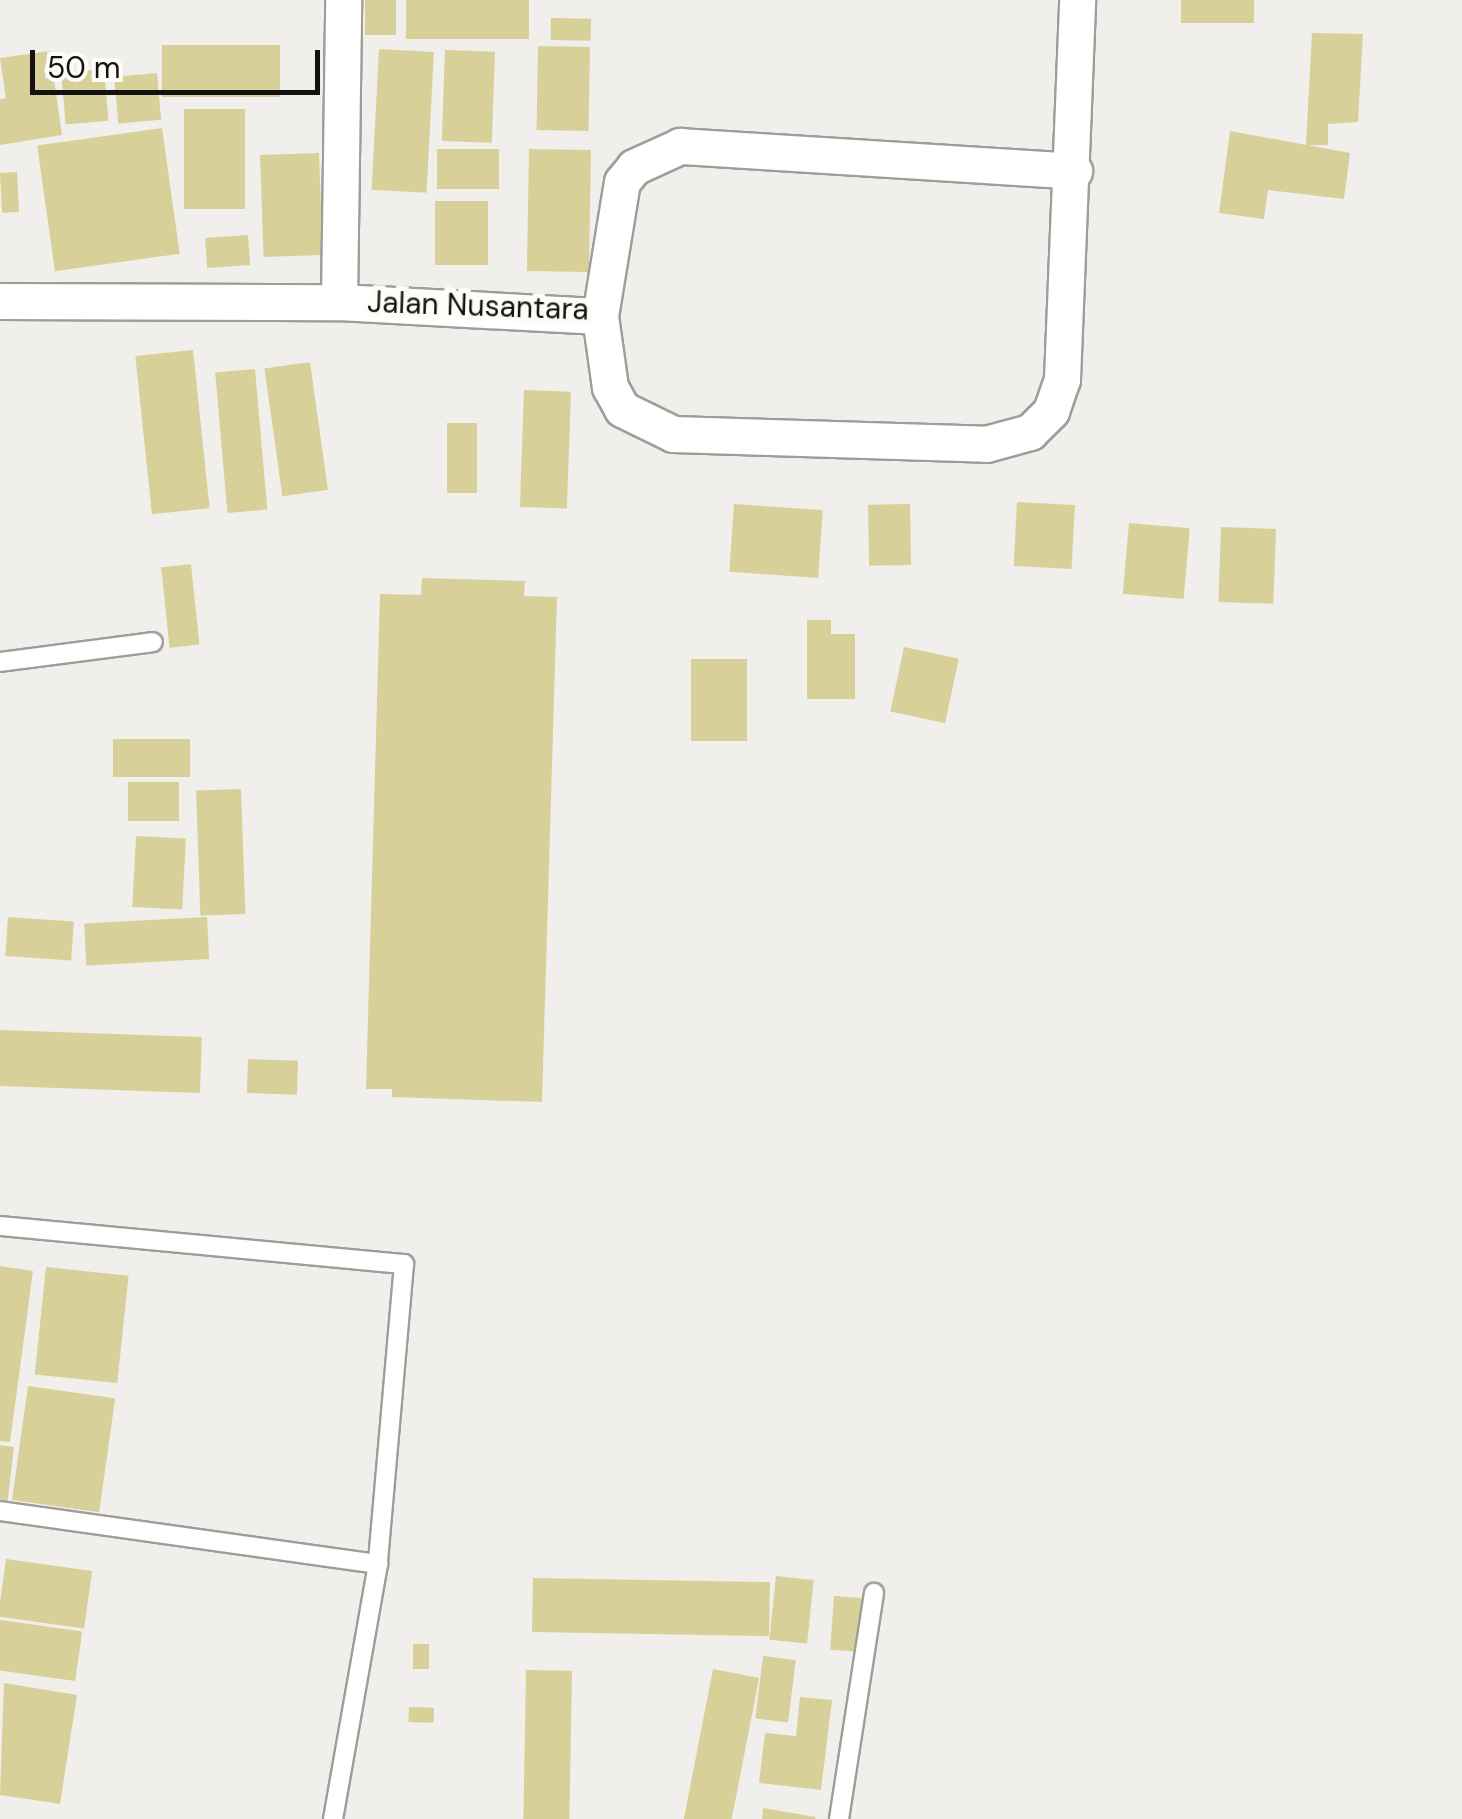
<!DOCTYPE html>
<html>
<head>
<meta charset="utf-8">
<style>
  body { margin:0 }
  #map { position:relative; width:1462px; height:1819px; overflow:hidden; background:#f1efeb; font-family:"DM Sans",sans-serif }
  div>[style] { position:absolute }
  .building>* { inset:0; background:#d8d099; transform-origin:0 0 }
  .roads { filter:drop-shadow(2px 0 #9f9d99) drop-shadow(-2px 0 #9f9d99) drop-shadow(0 2px #9f9d99) drop-shadow(0 -2px #9f9d99) }
  .lane>* { height:18px; margin:-9px; padding:0 9px; transform-origin:9px; border-radius:9px; background:#fff }
  .street>* { height:35px; margin:-17.5px; padding:0 17.5px; transform-origin:17.5px; border-radius:17.5px; background:#fff }
  span { translate:-50% -50%; white-space:nowrap; text-align:center; line-height:1.15; -webkit-text-stroke:10px #fefcf8; paint-order:stroke }
  .street-label { font-size:30px; color:#131211 }
  .scale { position:absolute; left:30px; top:50px; width:290px; height:45px; box-sizing:border-box; border:5px solid #131211; border-top:0; padding-left:12px; font-size:30px; line-height:35px; white-space:nowrap; color:#131211; -webkit-text-stroke:8px #fefcf8; paint-order:stroke }
</style>
</head>
<body>
<div id="map">
  <div class="building">
    <i style="left:365px;top:0;width:31px;height:35px"></i>
    <i style="left:406px;top:0;width:123px;height:39px"></i>
    <i style="left:1181px;top:0;width:73px;height:23px"></i>
    <i style="left:551px;top:18px;width:40px;height:22px;rotate:1deg"></i>
    <i style="clip-path:polygon(1312px 33px,1363px 34px,1358px 122px,1328px 124px,1328px 145px,1306px 145px)"></i>
    <i style="left:280px;top:45px;width:52px;height:118px;rotate:90deg"></i>
    <i style="left:538px;top:46px;width:52px;height:84px;rotate:1deg"></i>
    <i style="left:379px;top:49px;width:55px;height:141px;rotate:3deg"></i>
    <i style="left:445px;top:50px;width:50px;height:91px;rotate:2deg"></i>
    <i style="clip-path:polygon(50px 51px,62px 135px,0 145px,0 99px,6px 98px,0 58px)"></i>
    <i style="left:104px;top:69px;width:52px;height:43px;rotate:85deg"></i>
    <i style="left:157px;top:73px;width:47px;height:43px;rotate:85deg"></i>
    <i style="left:184px;top:109px;width:61px;height:100px"></i>
    <i style="left:162px;top:128px;width:127px;height:126px;rotate:82deg"></i>
    <i style="clip-path:polygon(1230px 131px,1350px 153px,1344px 199px,1268px 190px,1264px 219px,1219px 213px)"></i>
    <i style="left:437px;top:149px;width:62px;height:40px"></i>
    <i style="left:529px;top:149px;width:62px;height:122px;rotate:1deg"></i>
    <i style="left:319px;top:153px;width:102px;height:59px;rotate:88deg"></i>
    <i style="left:17px;top:172px;width:40px;height:17px;rotate:87deg"></i>
    <i style="left:435px;top:201px;width:53px;height:64px"></i>
    <i style="left:248px;top:235px;width:30px;height:43px;rotate:86deg"></i>
    <i style="left:193px;top:350px;width:159px;height:58px;rotate:84deg"></i>
    <i style="left:310px;top:362px;width:129px;height:46px;rotate:82deg"></i>
    <i style="left:255px;top:369px;width:141px;height:40px;rotate:85deg"></i>
    <i style="left:524px;top:390px;width:47px;height:117px;rotate:2deg"></i>
    <i style="left:447px;top:423px;width:30px;height:70px"></i>
    <i style="left:1017px;top:502px;width:58px;height:64px;rotate:3deg"></i>
    <i style="left:734px;top:504px;width:89px;height:68px;rotate:4deg"></i>
    <i style="left:910px;top:504px;width:61px;height:42px;rotate:89deg"></i>
    <i style="left:1129px;top:523px;width:61px;height:71px;rotate:5deg"></i>
    <i style="left:1221px;top:527px;width:55px;height:75px;rotate:2deg"></i>
    <i style="left:191px;top:564px;width:81px;height:30px;rotate:84deg"></i>
    <i style="clip-path:polygon(422px 578px,525px 581px,524px 596px,557px 597px,542px 1102px,392px 1097px,392px 1089px,366px 1089px,380px 594px,421px 595px)"></i>
    <i style="clip-path:polygon(807px 620px,831px 620px,831px 634px,855px 634px,855px 699px,807px 699px)"></i>
    <i style="left:904px;top:647px;width:56px;height:66px;rotate:12deg"></i>
    <i style="left:691px;top:659px;width:56px;height:82px"></i>
    <i style="left:190px;top:739px;width:38px;height:77px;rotate:90deg"></i>
    <i style="left:128px;top:782px;width:51px;height:39px"></i>
    <i style="left:241px;top:789px;width:125px;height:45px;rotate:88deg"></i>
    <i style="left:136px;top:836px;width:50px;height:71px;rotate:3deg"></i>
    <i style="left:8px;top:917px;width:66px;height:39px;rotate:4deg"></i>
    <i style="left:207px;top:917px;width:42px;height:123px;rotate:87deg"></i>
    <i style="left:0;top:1030px;width:202px;height:56px;rotate:2deg"></i>
    <i style="left:248px;top:1059px;width:50px;height:34px;rotate:2deg"></i>
    <i style="clip-path:polygon(0 1266px,33px 1271px,10px 1442px,0 1441px)"></i>
    <i style="left:46px;top:1267px;width:83px;height:108px;rotate:6deg"></i>
    <i style="left:28px;top:1386px;width:88px;height:115px;rotate:8deg"></i>
    <i style="clip-path:polygon(0 1445px,14px 1447px,7px 1506px,0 1505px)"></i>
    <i style="left:6px;top:1559px;width:87px;height:58px;rotate:8deg"></i>
    <i style="left:776px;top:1576px;width:38px;height:64px;rotate:6deg"></i>
    <i style="left:533px;top:1578px;width:237px;height:54px;rotate:1deg"></i>
    <i style="left:834px;top:1596px;width:32px;height:54px;rotate:4deg"></i>
    <i style="left:0;top:1620px;width:83px;height:50px;rotate:8deg"></i>
    <i style="left:413px;top:1644px;width:16px;height:25px"></i>
    <i style="left:763px;top:1656px;width:33px;height:63px;rotate:7deg"></i>
    <i style="left:713px;top:1669px;width:47px;height:153px;rotate:11deg"></i>
    <i style="left:526px;top:1670px;width:46px;height:149px;rotate:1deg"></i>
    <i style="clip-path:polygon(4px 1683px,77px 1695px,60px 1804px,0 1795px)"></i>
    <i style="clip-path:polygon(800px 1697px,832px 1700px,821px 1790px,759px 1783px,765px 1733px,796px 1736px)"></i>
    <i style="left:409px;top:1707px;width:25px;height:15px;rotate:2deg"></i>
    <i style="clip-path:polygon(763px 1808px,816px 1817px,815px 1819px,762px 1819px)"></i>
  </div>
  <div class="roads">
    <div class="lane">
      <i style="left:0;top:662px;width:154px;rotate:-7.4deg"></i>
      <i style="left:0;top:1226px;width:406px;rotate:5.4deg"></i>
      <i style="left:404px;top:1264px;width:301px;rotate:95deg"></i>
      <i style="left:378px;top:1564px;width:259px;rotate:100deg"></i>
      <i style="left:0;top:1511px;width:382px;rotate:8deg"></i>
      <i style="left:839px;top:1819px;width:229px;rotate:-81.2deg"></i>
    </div>
    <div class="street">
      <i style="left:0;top:301px;width:339px;rotate:0.2deg"></i>
      <i style="left:339px;top:302px;width:261px;rotate:3.1deg"></i>
      <i style="left:600px;top:316px;width:136px;rotate:-80.7deg"></i>
      <i style="left:622px;top:182px;width:19px;rotate:-51deg"></i>
      <i style="left:634px;top:167px;width:51px;rotate:-24.5deg"></i>
      <i style="left:680px;top:146px;width:395px;rotate:3.6deg"></i>
      <i style="left:339px;top:302px;width:302px;rotate:-89.2deg"></i>
      <i style="left:600px;top:316px;width:72px;rotate:82deg"></i>
      <i style="left:610px;top:387px;width:25px;rotate:61deg"></i>
      <i style="left:622px;top:409px;width:57px;rotate:26.1deg"></i>
      <i style="left:673px;top:434px;width:313px;rotate:1.8deg"></i>
      <i style="left:986px;top:444px;width:46px;rotate:-15.3deg"></i>
      <i style="left:1030px;top:432px;width:30px;rotate:-45deg"></i>
      <i style="left:1051px;top:411px;width:34px;rotate:-71deg"></i>
      <i style="left:1062px;top:379px;width:379px;rotate:-87.7deg"></i>
    </div>
  </div>
  <div class="street-label">
    <span style="left:478px;top:306px;rotate:2deg">Jalan Nusantara</span>
  </div>
  <div class="scale">50 m</div>
</div>
</body>
</html>
